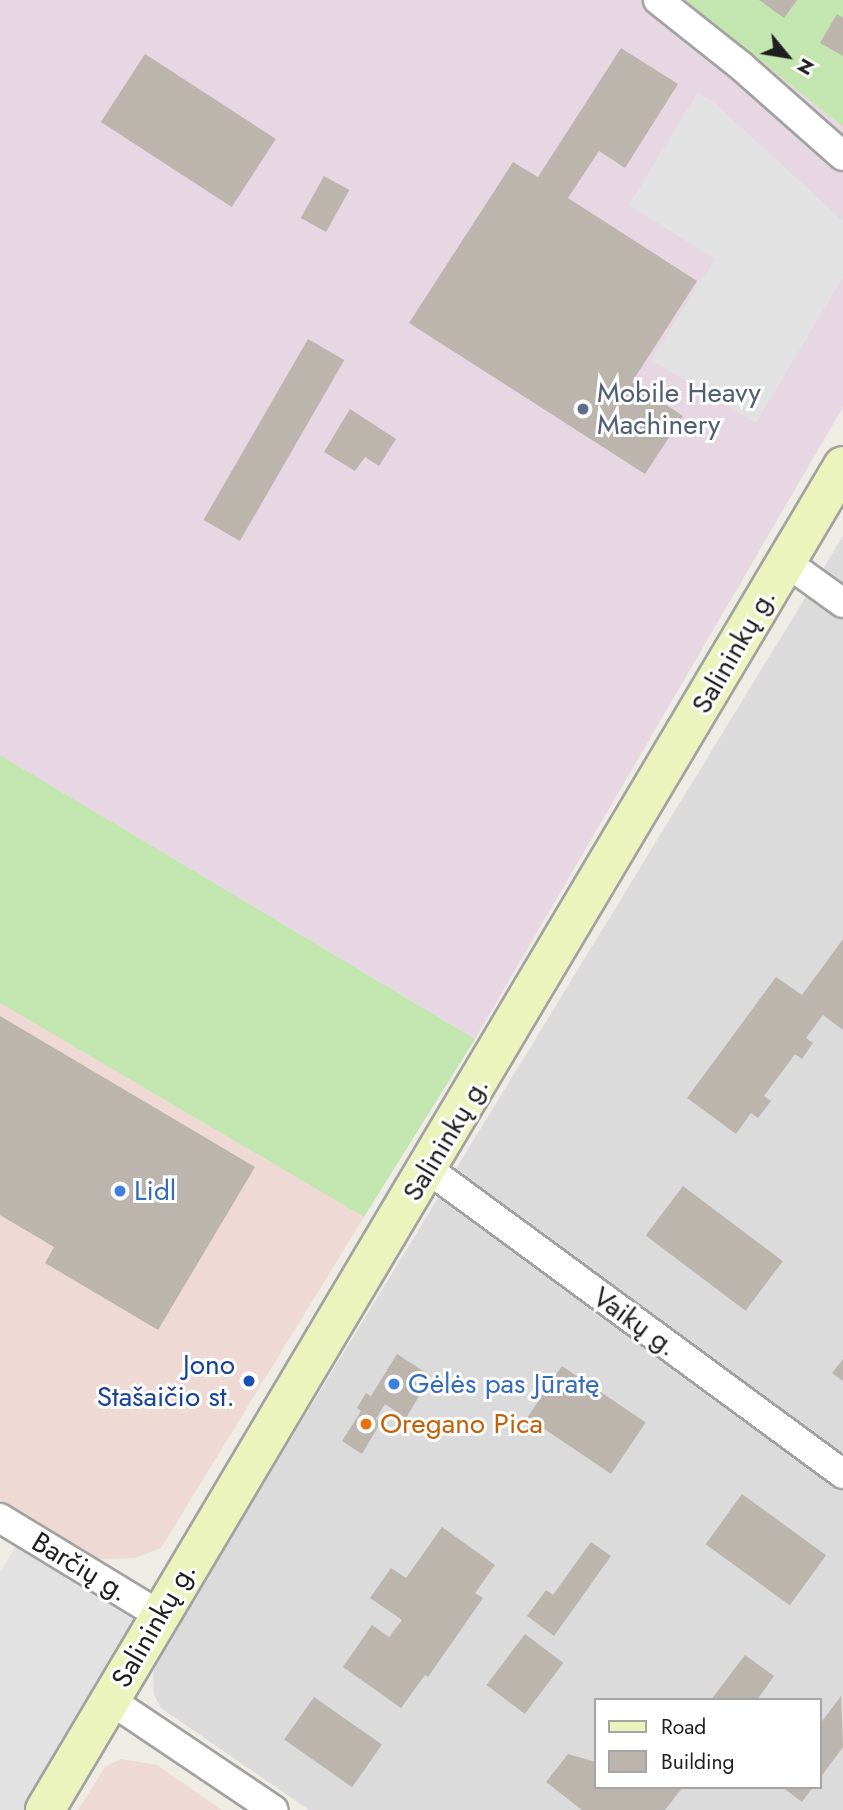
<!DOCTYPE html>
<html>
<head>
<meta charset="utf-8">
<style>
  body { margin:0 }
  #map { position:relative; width:843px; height:1810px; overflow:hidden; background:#eeece5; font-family:Jost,sans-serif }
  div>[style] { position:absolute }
  .residential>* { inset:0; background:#dcdbdb }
  .commercial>* { inset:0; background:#eed9d5 }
  .industrial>* { inset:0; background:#e7d7e2 }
  .grass>* { inset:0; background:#c3e5af }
  .parking>* { inset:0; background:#e2e2e2 }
  .building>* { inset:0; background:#bbb5ae; transform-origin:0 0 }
  .roads { filter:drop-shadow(2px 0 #a2a2a2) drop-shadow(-2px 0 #a2a2a2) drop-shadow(0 2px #a2a2a2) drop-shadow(0 -2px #a2a2a2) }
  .minor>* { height:28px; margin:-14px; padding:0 14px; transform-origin:14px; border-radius:14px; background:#fff }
  .secondary>* { height:38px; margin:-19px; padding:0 19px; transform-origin:19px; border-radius:19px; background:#ebf4bd }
  .dots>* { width:19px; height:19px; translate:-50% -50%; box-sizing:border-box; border:4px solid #fff; border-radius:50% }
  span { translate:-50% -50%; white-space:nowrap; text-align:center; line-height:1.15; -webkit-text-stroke:6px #fff; paint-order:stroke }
  .service-label { font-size:28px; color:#4e5e75 }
  .left { translate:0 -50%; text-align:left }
  .street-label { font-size:28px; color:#1e1e1e }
  .shop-label { font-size:28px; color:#366cbe }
  .transit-label { font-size:28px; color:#164399 }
  .right { translate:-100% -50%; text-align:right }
  .food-label { font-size:28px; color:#c56008 }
  .legend { position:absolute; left:594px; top:1698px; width:228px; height:91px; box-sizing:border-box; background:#fff; border:2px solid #a5a5a5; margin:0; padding:9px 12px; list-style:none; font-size:21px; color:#1e1e1e }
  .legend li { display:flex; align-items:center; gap:14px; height:35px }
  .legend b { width:35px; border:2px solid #a5a5a5 }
  .north { position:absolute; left:752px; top:21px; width:70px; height:70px; -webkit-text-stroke:5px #fff; paint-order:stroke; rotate:120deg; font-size:19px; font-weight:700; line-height:28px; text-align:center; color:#1e1e1e }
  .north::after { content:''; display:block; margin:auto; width:24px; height:32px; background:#1e1e1e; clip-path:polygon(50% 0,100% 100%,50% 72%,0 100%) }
</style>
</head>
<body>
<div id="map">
  <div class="residential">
    <i style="clip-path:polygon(evenodd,843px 536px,843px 1810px,309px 1810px,161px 1708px,154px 1695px,153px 1673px,158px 1656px,843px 536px,596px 1700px,820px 1700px,820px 1787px,596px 1787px,596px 1700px)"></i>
  </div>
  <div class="commercial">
    <i style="clip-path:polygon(0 1003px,364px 1217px,161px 1548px,135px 1558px,98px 1559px,80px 1553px,0 1500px)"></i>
    <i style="clip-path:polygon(121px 1759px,157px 1765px,222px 1810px,78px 1810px,105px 1767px)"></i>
  </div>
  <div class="industrial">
    <i style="clip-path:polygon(0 0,685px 0,843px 127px,843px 407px,475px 1039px,0 755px)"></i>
  </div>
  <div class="grass">
    <i style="clip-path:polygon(685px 0,843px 0,843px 127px)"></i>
    <i style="clip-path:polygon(0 755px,475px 1039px,364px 1217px,0 1003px)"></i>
  </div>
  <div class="parking">
    <i style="clip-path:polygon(698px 92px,716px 104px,843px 221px,843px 277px,756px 423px,651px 360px,715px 259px,629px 205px)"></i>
    <i style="clip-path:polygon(19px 1540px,143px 1617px,25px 1810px,0 1810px,0 1573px)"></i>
  </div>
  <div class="building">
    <i style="clip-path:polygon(759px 0,797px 0,784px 18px)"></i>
    <i style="clip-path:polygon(837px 14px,843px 18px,843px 56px,820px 43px)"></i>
    <i style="clip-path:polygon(621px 48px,678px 84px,625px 168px,599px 151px,568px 198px,697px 281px,632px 382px,683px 416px,645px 474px,409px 323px,513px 162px,538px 177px)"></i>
    <i style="left:145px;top:54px;width:156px;height:81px;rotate:33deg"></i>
    <i style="left:324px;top:176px;width:29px;height:48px;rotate:29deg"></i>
    <i style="left:308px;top:339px;width:42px;height:209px;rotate:30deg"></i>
    <i style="clip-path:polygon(350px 409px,396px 439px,379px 466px,365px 457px,355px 471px,324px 452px)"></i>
    <i style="clip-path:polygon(843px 939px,843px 1030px,823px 1015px,806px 1038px,813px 1043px,802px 1059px,795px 1054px,764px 1096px,771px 1101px,758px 1118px,751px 1113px,736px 1134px,687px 1098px,776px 977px,802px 995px)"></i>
    <i style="clip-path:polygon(0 1016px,255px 1167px,158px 1330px,45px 1263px,54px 1247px,0 1215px)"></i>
    <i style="left:683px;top:1186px;width:125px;height:62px;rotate:37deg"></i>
    <i style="clip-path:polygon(397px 1354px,431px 1376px,406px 1418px,385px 1404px,376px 1419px,381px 1422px,362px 1454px,342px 1441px,361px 1411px,357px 1408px,366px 1393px,371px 1396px)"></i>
    <i style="clip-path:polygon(843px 1359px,843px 1381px,832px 1373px)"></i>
    <i style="left:562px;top:1366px;width:101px;height:62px;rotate:34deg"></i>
    <i style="left:742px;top:1494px;width:104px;height:62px;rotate:36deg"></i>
    <i style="clip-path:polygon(442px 1527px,495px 1565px,475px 1593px,483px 1598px,428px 1677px,425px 1675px,401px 1708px,343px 1667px,372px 1625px,389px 1637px,402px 1620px,370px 1598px,391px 1568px,406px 1578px)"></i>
    <i style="clip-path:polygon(591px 1542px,611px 1556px,554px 1636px,527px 1616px,546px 1590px,553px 1595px)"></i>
    <i style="left:525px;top:1634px;width:48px;height:64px;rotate:37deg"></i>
    <i style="clip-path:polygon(745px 1655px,774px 1676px,757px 1700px,711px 1700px)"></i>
    <i style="clip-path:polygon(841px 1696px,843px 1747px,820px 1778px,820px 1724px)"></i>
    <i style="left:314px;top:1697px;width:83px;height:52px;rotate:35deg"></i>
    <i style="clip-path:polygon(568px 1754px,596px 1762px,596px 1787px,682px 1788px,665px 1810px,582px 1810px,546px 1782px)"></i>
    <i style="clip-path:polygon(782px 1787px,813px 1787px,802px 1802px)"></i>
  </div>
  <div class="roads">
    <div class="minor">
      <i style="left:658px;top:0;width:105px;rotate:38.4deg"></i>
      <i style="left:740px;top:65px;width:137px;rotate:41.5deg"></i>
      <i style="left:786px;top:562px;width:70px;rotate:35.7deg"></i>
      <i style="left:428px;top:1169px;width:515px;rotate:36.31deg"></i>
      <i style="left:0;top:1518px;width:188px;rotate:31.3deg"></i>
      <i style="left:110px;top:1700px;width:197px;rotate:33.9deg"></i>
    </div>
    <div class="secondary">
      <i style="left:45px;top:1810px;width:1563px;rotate:-59.3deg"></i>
    </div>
  </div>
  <div class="dots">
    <i style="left:583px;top:409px;background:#5c6f8a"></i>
    <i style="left:120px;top:1191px;background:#3f7fe0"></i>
    <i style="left:249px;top:1381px;background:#1a4fb4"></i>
    <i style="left:394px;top:1384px;background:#3f7fe0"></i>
    <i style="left:366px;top:1424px;background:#e8710a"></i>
  </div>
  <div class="service-label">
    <span class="left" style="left:597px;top:409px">Mobile Heavy<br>Machinery</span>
  </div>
  <div class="street-label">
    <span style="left:734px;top:651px;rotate:-60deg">Salininkų g.</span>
    <span style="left:446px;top:1139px;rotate:-59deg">Salininkų g.</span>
    <span style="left:635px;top:1322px;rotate:36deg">Vaikų g.</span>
    <span style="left:80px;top:1567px;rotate:31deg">Barčių g.</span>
    <span style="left:154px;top:1625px;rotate:-60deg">Salininkų g.</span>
  </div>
  <div class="shop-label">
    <span class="left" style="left:134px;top:1191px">Lidl</span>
    <span class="left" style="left:408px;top:1384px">Gėlės pas Jūratę</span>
  </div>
  <div class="transit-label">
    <span class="right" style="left:235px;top:1381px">Jono<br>Stašaičio st.</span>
  </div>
  <div class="food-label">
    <span class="left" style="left:380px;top:1424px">Oregano Pica</span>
  </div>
  <ul class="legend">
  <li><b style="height:9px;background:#ebf4bd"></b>Road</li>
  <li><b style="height:19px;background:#bbb5ae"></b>Building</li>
  </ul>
  <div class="north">N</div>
</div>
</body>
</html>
